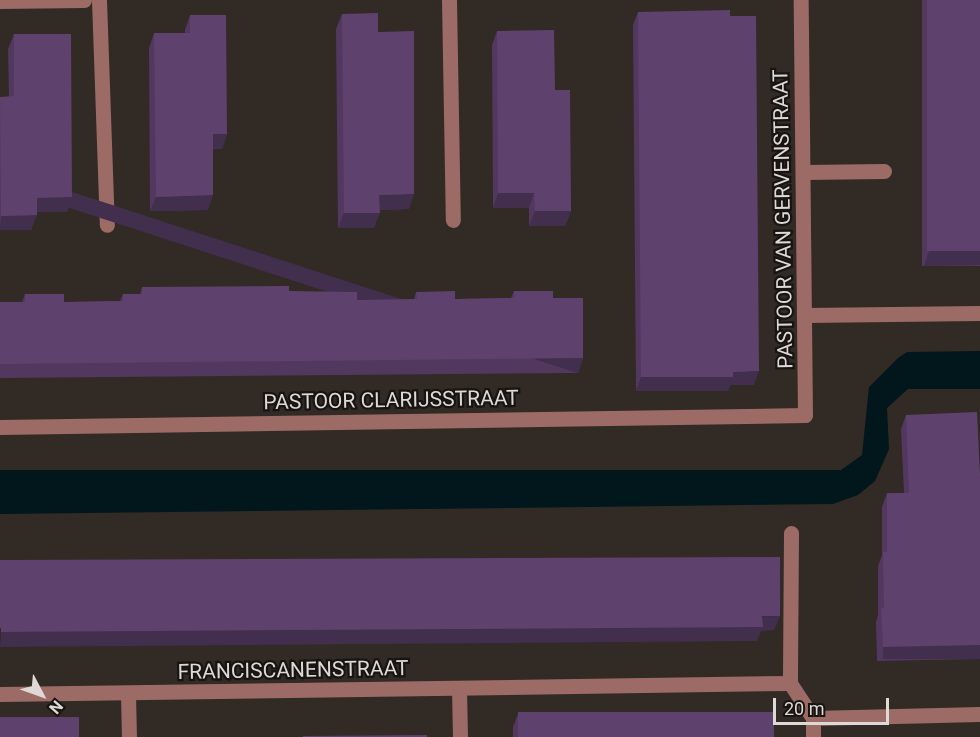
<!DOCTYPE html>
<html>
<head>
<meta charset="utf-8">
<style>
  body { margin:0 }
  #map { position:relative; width:980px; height:737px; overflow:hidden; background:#312a25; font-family:Roboto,sans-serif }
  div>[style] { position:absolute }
  .water>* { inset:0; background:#01171c }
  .minor>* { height:15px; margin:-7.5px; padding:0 7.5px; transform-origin:7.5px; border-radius:7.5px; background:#9c6b65 }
  .wall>* { inset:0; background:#52385f; transform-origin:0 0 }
  .shaded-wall>* { inset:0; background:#422e4d; transform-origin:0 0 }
  .building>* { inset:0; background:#5f416e; transform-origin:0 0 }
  span { translate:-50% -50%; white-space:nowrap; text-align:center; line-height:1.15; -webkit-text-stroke:4.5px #171411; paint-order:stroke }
  .street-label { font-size:21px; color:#ded9d6 }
  .north { position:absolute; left:12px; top:665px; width:60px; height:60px; -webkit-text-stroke:4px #171411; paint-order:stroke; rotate:131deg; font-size:16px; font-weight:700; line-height:24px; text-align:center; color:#ded9d6 }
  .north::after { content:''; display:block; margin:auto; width:21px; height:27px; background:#ded9d6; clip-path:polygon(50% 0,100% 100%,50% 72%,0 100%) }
  .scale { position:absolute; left:773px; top:698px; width:116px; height:27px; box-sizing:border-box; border:3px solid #ded9d6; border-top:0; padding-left:8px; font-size:18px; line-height:21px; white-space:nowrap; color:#ded9d6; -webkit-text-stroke:4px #171411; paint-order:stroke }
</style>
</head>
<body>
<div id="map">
  <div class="water">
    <i style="clip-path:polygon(980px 351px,980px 389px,908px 389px,887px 408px,889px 449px,875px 481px,858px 495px,833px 504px,0 514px,0 470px,841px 470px,862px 455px,869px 387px,898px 358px,907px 352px)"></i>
  </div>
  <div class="minor">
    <i style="left:99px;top:0;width:225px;rotate:88deg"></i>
    <i style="left:449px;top:0;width:220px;rotate:89deg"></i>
    <i style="left:0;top:1px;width:84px;rotate:-0.7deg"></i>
    <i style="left:804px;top:172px;width:80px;rotate:-0.7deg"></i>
    <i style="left:806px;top:315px;width:174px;rotate:-0.7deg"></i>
    <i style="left:0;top:427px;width:805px;rotate:-0.85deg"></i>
    <i style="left:805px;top:415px;width:415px;rotate:-90.6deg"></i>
    <i style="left:791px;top:533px;width:150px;rotate:90.4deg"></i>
    <i style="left:790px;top:683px;width:42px;rotate:56.7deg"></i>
    <i style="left:459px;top:689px;width:48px;rotate:88.8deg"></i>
    <i style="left:0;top:694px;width:790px;rotate:-0.8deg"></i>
    <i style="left:128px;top:694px;width:43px;rotate:88.7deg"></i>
    <i style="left:813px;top:718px;width:167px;rotate:-1.4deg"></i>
    <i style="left:813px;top:718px;width:19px;rotate:90deg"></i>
  </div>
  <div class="wall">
    <i style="left:922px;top:0;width:58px;height:266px"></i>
    <i style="clip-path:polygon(638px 12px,754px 385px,730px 385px,728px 391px,636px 391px,633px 25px)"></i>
    <i style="clip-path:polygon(342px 14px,378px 32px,409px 209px,380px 210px,374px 228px,338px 228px,336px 29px)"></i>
    <i style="clip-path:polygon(190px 15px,227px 134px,222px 149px,213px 149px,208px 210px,150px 211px,149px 48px,154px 33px,185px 33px,185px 30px)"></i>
    <i style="clip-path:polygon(497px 31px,555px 90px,571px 211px,565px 226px,529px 226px,529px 208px,493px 208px,492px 45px)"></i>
    <i style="clip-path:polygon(14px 34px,72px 197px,67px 212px,37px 212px,31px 230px,0 230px,0 97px,9px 97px,8px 49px)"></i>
    <i style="clip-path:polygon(142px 287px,289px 291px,357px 300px,414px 299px,416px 292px,455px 299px,511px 298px,514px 291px,553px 298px,583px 358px,578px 373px,0 378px,0 302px,22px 302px,25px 294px,64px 302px,120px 301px,123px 294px,140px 294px)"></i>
    <i style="clip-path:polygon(906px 415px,980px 475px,980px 659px,877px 661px,876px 622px,878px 615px,878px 566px,882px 555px,882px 507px,887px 493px,904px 493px,901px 429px)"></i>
    <i style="clip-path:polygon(518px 714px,774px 737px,513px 737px,513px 727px)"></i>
  </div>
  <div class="shaded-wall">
    <i style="clip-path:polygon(213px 134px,227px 134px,222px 149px,207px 148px)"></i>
    <i style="clip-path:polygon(498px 193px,534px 193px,529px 208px,493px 208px)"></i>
    <i style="clip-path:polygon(414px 194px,409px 209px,374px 210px,379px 195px)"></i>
    <i style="clip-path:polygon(213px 195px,208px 210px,150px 211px,156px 197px)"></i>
    <i style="clip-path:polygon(72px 197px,67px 212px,31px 212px,37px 198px)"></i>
    <i style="clip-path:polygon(535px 211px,571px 211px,565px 226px,529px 226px)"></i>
    <i style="clip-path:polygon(344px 213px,380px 213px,374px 228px,338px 228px)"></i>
    <i style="clip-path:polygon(37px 215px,31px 230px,0 230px,1px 216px)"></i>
    <i style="clip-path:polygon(929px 251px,980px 251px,980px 265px,924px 266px)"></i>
    <i style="left:583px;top:358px;width:16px;height:583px;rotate:108deg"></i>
    <i style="clip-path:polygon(759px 371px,754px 385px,730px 385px,728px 391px,636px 391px,641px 377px,733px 372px)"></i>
    <i style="clip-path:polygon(780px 616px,774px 630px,761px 631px,757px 641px,0 647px,1px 632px)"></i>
    <i style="left:980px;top:645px;width:14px;height:97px;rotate:90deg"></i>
  </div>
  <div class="building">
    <i style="left:927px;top:0;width:53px;height:251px"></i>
    <i style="clip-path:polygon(730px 10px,730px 16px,756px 16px,759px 371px,733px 372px,733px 377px,641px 377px,638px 12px)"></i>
    <i style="clip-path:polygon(378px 13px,378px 32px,414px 31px,414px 194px,379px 195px,380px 213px,344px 213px,342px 14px)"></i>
    <i style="clip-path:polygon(190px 15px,226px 15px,227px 134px,213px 134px,213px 195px,156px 197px,154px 33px,190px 33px)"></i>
    <i style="clip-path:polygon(554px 30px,555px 90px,570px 90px,571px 211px,535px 211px,534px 193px,498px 193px,497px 31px)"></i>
    <i style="clip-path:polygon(14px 34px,71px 34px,72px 197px,37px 198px,37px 215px,1px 216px,0 97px,14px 96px)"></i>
    <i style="clip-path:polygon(289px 286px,289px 291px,357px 292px,357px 300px,417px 299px,416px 292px,455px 291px,455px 299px,514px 298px,514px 291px,553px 291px,553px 298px,583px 298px,583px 358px,0 364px,0 302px,25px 302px,25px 294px,64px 294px,64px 302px,123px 301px,123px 294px,142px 294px,142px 287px)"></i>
    <i style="clip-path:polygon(977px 412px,980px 475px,980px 645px,883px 647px,881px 608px,884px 608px,883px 552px,887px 552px,887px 493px,909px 493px,906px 415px)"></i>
    <i style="clip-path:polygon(780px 557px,780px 616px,762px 616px,763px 627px,1px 632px,1px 628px,0 628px,0 560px)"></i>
    <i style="left:774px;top:712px;width:25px;height:256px;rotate:90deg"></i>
    <i style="left:0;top:717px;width:79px;height:20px"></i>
    <i style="clip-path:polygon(427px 735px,427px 737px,303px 737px,303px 736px)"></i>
  </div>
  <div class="street-label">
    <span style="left:783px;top:219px;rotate:-91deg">PASTOOR VAN GERVENSTRAAT</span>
    <span style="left:391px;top:400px;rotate:-1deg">PASTOOR CLARIJSSTRAAT</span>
    <span style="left:293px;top:670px;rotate:-1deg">FRANCISCANENSTRAAT</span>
  </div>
  <div class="north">N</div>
  <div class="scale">20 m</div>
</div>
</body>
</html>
